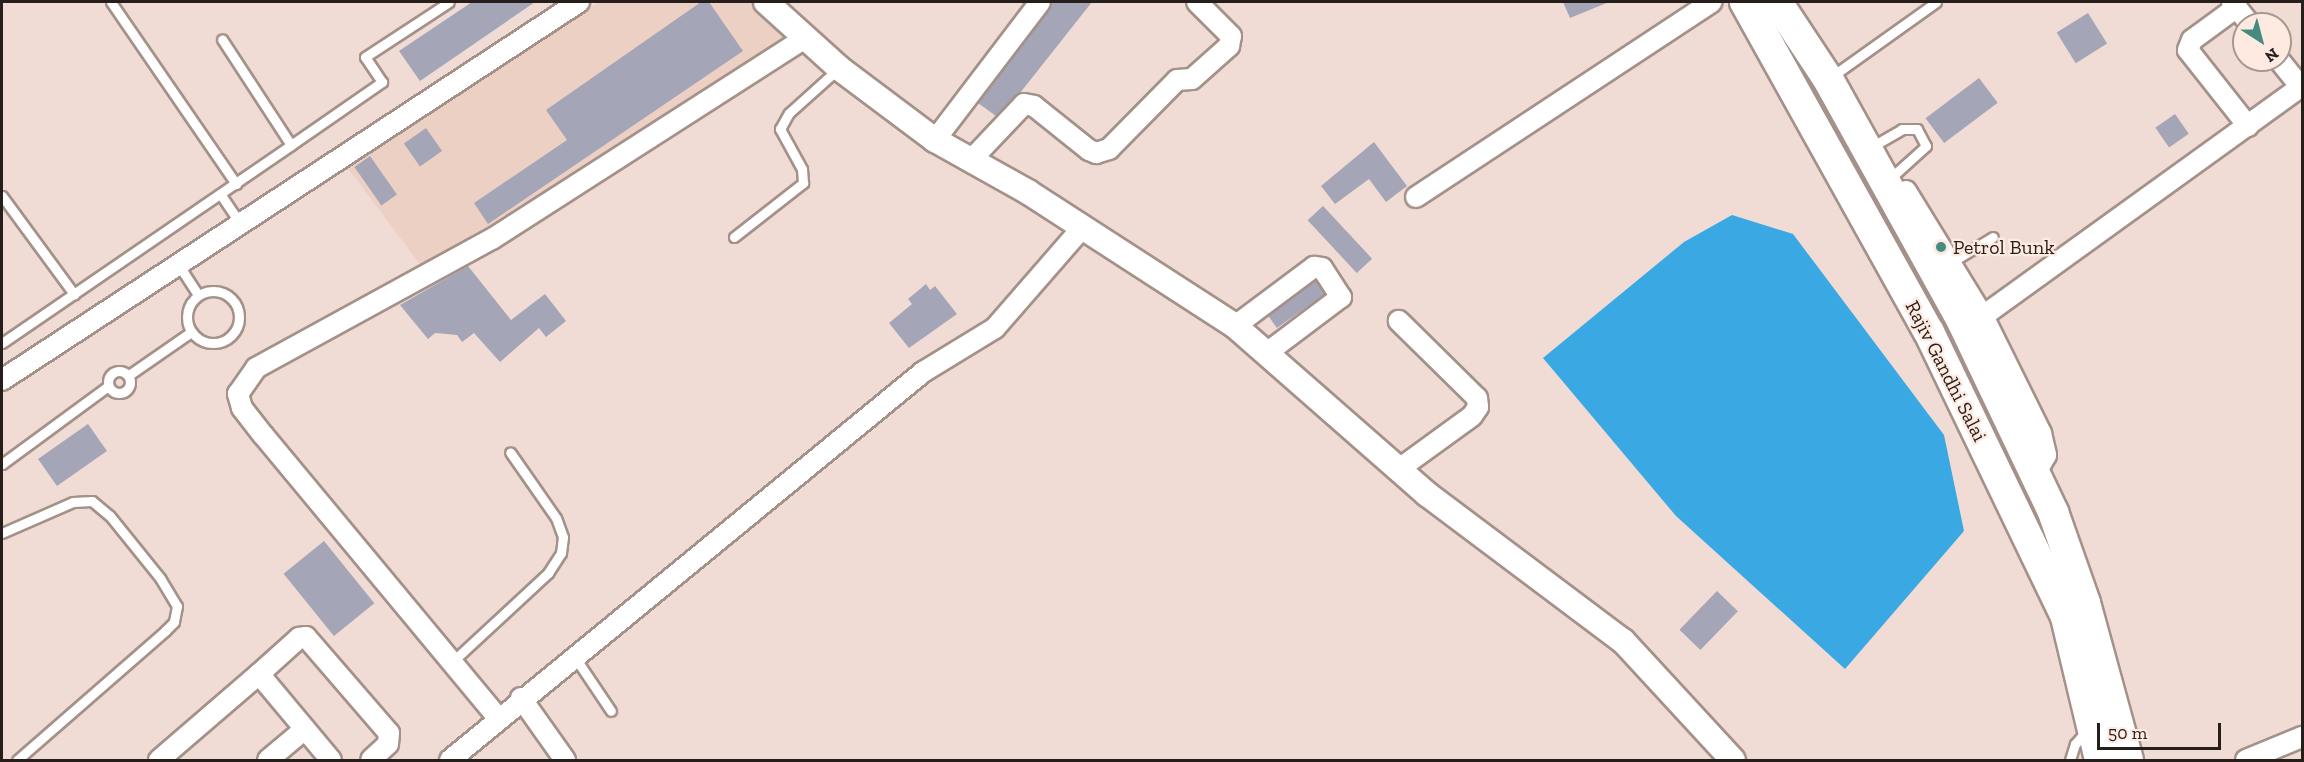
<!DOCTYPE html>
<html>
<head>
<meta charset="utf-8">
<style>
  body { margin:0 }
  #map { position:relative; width:2304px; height:762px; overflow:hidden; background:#f0dcd4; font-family:"Zilla Slab",serif }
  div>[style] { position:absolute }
  .built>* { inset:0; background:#ecd0c4 }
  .water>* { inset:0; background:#39a8e3 }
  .building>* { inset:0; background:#a4a5b7; transform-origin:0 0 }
  .roads { filter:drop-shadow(2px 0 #a49189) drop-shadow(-2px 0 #a49189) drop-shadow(0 2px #a49189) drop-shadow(0 -2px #a49189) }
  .service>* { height:9px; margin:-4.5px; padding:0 4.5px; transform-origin:4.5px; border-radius:4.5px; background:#fff }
  .service>.ring { margin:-4.5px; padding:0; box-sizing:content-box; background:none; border:9px solid #fff; border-radius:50% }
  .minor>* { height:20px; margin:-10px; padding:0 10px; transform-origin:10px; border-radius:10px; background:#fff }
  .tertiary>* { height:24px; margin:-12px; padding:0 12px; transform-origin:12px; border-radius:12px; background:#fff }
  .primary>* { height:30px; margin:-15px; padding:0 15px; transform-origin:15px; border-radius:15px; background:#fff }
  .dots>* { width:16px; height:16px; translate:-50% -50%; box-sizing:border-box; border:3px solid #feeae1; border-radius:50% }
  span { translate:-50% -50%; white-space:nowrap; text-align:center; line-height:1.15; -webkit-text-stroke:4.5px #feeae1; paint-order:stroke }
  .poi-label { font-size:20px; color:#251e1b }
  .left { translate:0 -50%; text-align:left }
  .street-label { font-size:20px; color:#251e1b }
  .frame { position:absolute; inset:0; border:3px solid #251e1b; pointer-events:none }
  .north { position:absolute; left:2232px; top:12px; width:60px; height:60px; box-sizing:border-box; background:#feeae1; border:2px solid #a79892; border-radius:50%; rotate:144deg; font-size:16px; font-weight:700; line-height:24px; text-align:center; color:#251e1b }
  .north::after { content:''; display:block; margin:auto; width:21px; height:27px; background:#468b80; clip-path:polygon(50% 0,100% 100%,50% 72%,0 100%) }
  .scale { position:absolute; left:2097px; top:723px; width:124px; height:27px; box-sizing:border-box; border:3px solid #251e1b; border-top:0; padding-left:8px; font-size:18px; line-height:21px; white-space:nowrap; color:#251e1b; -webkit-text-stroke:4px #feeae1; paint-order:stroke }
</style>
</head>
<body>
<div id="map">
  <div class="built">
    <i style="clip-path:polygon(599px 2px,756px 2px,788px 39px,422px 267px,347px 167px)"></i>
  </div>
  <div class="water">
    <i style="clip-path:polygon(1732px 215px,1793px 234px,1944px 435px,1964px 531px,1845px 669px,1676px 516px,1543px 358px,1684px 242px)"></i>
  </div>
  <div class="building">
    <i style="clip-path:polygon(472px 2px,535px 2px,420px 81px,399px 51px)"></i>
    <i style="clip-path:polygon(701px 2px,709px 2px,743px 51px,488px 224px,474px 203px,567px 140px,546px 110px)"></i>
    <i style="clip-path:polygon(1052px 2px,1092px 2px,1020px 93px,996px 116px,978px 103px)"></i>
    <i style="clip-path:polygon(1563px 2px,1609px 2px,1570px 18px)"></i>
    <i style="left:2088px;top:13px;width:36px;height:37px;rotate:58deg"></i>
    <i style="left:1979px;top:78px;width:31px;height:67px;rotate:53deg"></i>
    <i style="left:2175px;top:114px;width:24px;height:24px;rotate:55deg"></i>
    <i style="left:426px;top:128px;width:28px;height:27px;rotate:55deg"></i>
    <i style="clip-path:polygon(1374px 142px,1407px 186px,1386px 202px,1369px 179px,1335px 204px,1321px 186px)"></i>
    <i style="left:370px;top:156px;width:47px;height:19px;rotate:55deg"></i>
    <i style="left:1323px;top:206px;width:72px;height:21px;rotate:47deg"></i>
    <i style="clip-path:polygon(468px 266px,511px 320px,545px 294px,566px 321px,546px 337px,539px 328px,500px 362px,474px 333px,462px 342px,457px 335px,447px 334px,435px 333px,428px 339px,400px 305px)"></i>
    <i style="left:1316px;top:281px;width:16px;height:59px;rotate:55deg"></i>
    <i style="clip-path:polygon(926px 284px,930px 290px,935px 286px,957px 314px,909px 348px,889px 323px,912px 304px,908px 299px)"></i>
    <i style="left:88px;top:424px;width:33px;height:61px;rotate:55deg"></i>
    <i style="left:324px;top:541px;width:80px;height:52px;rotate:51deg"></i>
    <i style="left:1717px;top:591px;width:29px;height:54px;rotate:44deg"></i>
  </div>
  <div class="roads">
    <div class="service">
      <i style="left:111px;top:2px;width:221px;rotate:55.5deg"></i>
      <i style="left:1831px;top:77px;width:129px;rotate:-35.5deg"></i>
      <i style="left:291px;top:145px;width:111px;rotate:-34.7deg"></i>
      <i style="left:382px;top:82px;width:30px;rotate:-124deg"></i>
      <i style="left:365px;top:57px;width:100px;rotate:-33.2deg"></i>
      <i style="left:1873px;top:146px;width:34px;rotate:-30deg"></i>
      <i style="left:1902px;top:129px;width:15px"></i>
      <i style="left:1917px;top:129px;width:19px;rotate:62deg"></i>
      <i style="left:1926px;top:146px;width:42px;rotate:137.9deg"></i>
      <i style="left:221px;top:195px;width:34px;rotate:56deg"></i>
      <i style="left:2px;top:196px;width:122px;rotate:53.7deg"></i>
      <i style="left:734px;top:237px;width:88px;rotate:-38deg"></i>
      <i style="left:803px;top:183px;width:14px;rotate:-94deg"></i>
      <i style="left:802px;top:169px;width:46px;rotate:-118.8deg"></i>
      <i style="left:780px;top:129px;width:18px;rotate:-61deg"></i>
      <i style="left:789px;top:113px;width:66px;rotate:-41.9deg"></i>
      <i style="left:1950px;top:263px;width:50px;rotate:-31.2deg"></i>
      <i style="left:178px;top:264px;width:37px;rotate:57deg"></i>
      <i class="ring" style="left:187px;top:291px;width:43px;height:43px"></i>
      <i style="left:2px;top:343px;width:350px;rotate:-34.4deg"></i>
      <i style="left:291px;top:145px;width:126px;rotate:-123.1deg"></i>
      <i class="ring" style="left:108px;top:371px;width:13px;height:13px"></i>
      <i style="left:129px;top:375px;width:75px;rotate:-34.7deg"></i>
      <i style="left:2px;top:464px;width:132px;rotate:-36.3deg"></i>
      <i style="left:2px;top:533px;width:77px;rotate:-23.6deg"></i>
      <i style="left:73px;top:502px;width:19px;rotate:-3deg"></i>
      <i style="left:92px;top:501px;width:23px;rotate:40deg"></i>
      <i style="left:110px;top:516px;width:80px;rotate:51.1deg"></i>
      <i style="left:160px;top:578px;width:33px;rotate:59deg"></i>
      <i style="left:177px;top:606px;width:16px;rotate:101deg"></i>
      <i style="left:174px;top:622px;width:13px;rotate:135deg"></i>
      <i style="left:165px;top:631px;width:196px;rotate:138.9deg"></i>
      <i style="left:574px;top:656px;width:66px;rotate:56.1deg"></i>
      <i style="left:452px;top:662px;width:131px;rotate:-42.8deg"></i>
      <i style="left:548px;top:573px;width:24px;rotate:-57deg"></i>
      <i style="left:561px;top:553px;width:16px;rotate:-83deg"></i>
      <i style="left:563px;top:537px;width:20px;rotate:-110deg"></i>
      <i style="left:556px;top:518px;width:80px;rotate:-124.9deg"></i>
      <i style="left:2070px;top:760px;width:17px;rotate:-73deg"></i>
      <i style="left:2075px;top:744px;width:20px;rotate:-49deg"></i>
    </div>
    <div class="minor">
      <i style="left:2232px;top:2px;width:28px;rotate:51deg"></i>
      <i style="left:2237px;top:7px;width:56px;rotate:143.7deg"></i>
      <i style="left:2192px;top:40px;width:11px;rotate:112deg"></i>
      <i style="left:2188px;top:50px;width:97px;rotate:51.7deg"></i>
      <i style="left:2279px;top:60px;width:35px;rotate:51deg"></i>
      <i style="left:935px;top:140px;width:173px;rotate:-52.7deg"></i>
      <i style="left:971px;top:160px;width:77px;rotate:-46.6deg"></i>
      <i style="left:1024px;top:104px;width:10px;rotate:11deg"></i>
      <i style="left:1034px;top:106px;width:70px;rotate:38.7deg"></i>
      <i style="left:1089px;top:150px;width:8px;rotate:23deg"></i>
      <i style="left:1096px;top:153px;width:14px;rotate:-17deg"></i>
      <i style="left:1109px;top:149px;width:97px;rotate:-45.4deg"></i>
      <i style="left:1177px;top:80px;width:15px;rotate:-4deg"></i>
      <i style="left:1192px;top:79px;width:50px;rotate:-41.7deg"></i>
      <i style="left:1229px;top:46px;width:10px;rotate:-79deg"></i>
      <i style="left:1231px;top:36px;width:48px;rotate:-135deg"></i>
      <i style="left:1906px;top:191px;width:147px;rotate:58.4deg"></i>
      <i style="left:1983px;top:316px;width:131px;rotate:63.6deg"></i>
      <i style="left:2041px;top:433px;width:23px;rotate:77deg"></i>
      <i style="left:2046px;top:455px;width:23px;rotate:119deg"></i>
      <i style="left:1416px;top:197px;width:354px;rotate:-33.4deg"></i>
      <i style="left:1983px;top:316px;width:393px;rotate:-35.8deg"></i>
      <i style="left:1235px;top:326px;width:99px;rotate:-36.8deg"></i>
      <i style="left:1314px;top:267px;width:8px;rotate:7deg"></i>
      <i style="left:1322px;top:268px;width:35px;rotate:57deg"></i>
      <i style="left:1341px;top:297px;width:91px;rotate:143deg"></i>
      <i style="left:2px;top:380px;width:690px;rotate:-33.23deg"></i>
      <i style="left:1399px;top:469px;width:90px;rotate:-36deg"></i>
      <i style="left:1472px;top:416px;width:11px;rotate:-56deg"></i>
      <i style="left:1478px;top:407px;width:9px;rotate:-96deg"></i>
      <i style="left:1477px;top:398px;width:110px;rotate:-135.4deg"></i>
      <i style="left:259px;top:674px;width:54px;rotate:-42deg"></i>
      <i style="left:299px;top:638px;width:7px;rotate:-8deg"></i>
      <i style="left:306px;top:637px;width:127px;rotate:49.2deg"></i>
      <i style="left:389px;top:733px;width:11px;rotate:95deg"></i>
      <i style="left:388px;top:744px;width:23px;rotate:137deg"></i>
      <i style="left:521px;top:698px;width:76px;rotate:54.6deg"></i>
      <i style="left:499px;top:719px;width:369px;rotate:-129.7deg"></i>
      <i style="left:263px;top:435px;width:34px;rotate:-128deg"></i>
      <i style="left:242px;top:408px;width:15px;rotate:-106deg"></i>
      <i style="left:238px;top:394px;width:32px;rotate:-55deg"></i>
      <i style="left:256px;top:368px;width:269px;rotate:-28.7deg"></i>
      <i style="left:492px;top:239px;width:372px;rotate:-32.7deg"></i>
      <i style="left:159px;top:760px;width:132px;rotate:-40.7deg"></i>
      <i style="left:259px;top:674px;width:112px;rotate:50.1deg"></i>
      <i style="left:268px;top:760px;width:48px;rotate:-40deg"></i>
      <i style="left:450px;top:760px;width:612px;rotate:-39.36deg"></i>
      <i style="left:923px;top:372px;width:84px;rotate:-31.4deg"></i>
      <i style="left:995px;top:328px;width:131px;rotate:-49deg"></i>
      <i style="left:2246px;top:760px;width:61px;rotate:-22.3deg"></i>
    </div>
    <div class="tertiary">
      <i style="left:766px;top:2px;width:98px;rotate:42.1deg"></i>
      <i style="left:839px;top:68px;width:120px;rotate:36.9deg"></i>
      <i style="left:935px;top:140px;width:107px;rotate:29.2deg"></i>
      <i style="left:1028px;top:192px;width:247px;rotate:32.9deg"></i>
      <i style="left:1235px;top:326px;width:255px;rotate:41.2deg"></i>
      <i style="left:1427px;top:494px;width:245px;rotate:36.9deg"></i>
      <i style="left:1623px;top:641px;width:162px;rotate:47.3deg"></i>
    </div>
    <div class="primary">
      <i style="left:1745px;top:2px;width:378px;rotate:60.9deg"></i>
      <i style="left:1929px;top:332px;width:316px;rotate:64.3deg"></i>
      <i style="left:2066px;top:617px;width:147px;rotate:76.6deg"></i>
      <i style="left:1777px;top:2px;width:92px;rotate:56.5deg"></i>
      <i style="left:1828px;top:79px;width:277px;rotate:61deg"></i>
      <i style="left:1962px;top:321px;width:212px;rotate:64.5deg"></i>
      <i style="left:2053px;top:512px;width:96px;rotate:70.6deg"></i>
      <i style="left:2085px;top:603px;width:163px;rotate:74.7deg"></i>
    </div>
  </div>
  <div class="dots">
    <i style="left:1941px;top:247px;background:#468b80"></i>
  </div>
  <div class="poi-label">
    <span class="left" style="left:1953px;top:247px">Petrol Bunk</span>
  </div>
  <div class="street-label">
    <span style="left:1946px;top:371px;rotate:63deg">Rajiv Gandhi Salai</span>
  </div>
  <div class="frame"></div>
  <div class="north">N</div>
  <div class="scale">50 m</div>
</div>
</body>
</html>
